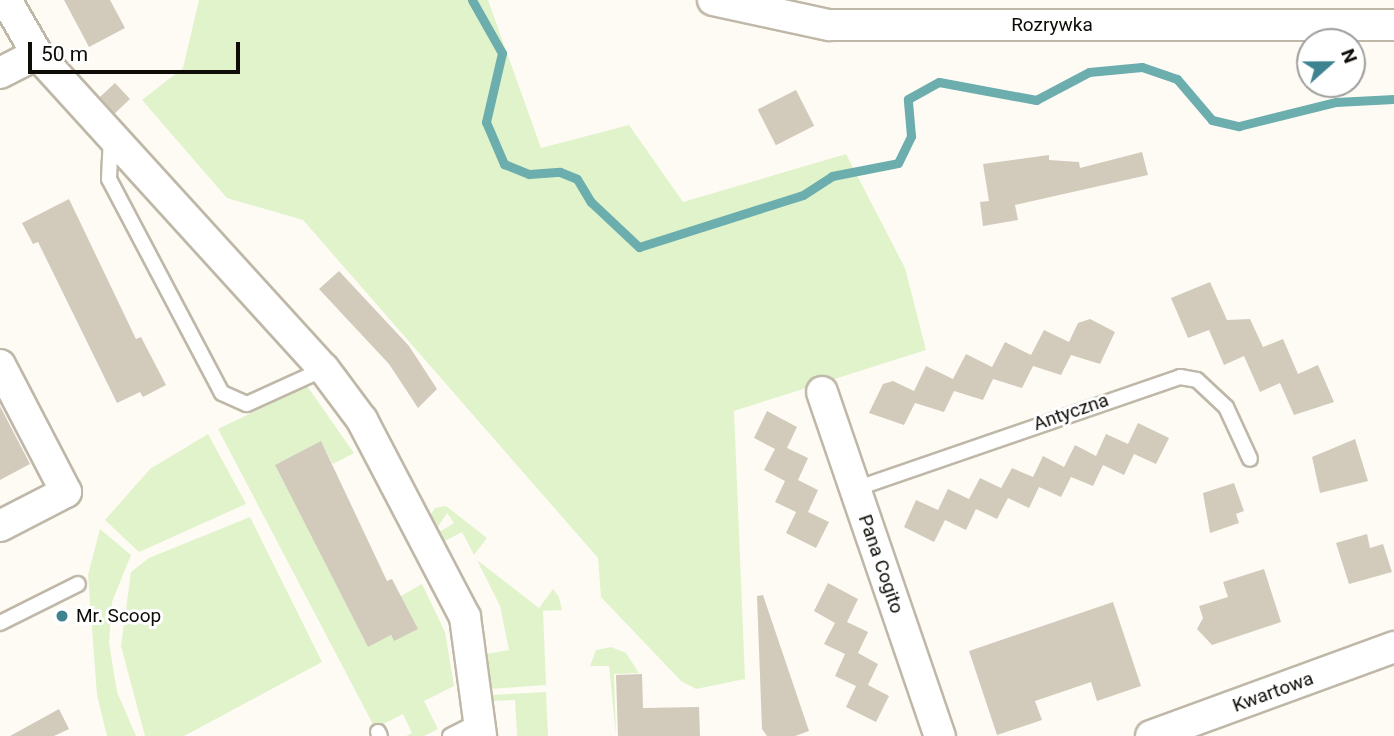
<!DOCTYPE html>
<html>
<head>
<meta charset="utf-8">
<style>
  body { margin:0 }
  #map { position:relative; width:1394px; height:736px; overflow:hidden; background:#fefbf5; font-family:Roboto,sans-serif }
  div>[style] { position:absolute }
  .green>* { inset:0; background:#e0f3cb }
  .stream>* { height:9px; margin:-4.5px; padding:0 4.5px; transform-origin:4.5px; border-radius:4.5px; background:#6cadae }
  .building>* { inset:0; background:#d2cbbb; transform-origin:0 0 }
  .roads { filter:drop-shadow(2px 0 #bfb8a8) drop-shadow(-2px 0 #bfb8a8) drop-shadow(0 2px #bfb8a8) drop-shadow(0 -2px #bfb8a8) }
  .lane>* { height:14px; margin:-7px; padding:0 7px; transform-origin:7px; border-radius:7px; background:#fff }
  .street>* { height:30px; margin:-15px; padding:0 15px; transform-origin:15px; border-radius:15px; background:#fff }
  .dots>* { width:19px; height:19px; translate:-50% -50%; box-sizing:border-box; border:4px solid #fff; border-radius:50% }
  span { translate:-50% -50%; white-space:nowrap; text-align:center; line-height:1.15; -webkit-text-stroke:6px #fff; paint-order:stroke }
  .street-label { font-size:19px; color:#0e0c07 }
  .poi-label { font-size:19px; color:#0e0c07 }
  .left { translate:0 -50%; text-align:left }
  .north { position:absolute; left:1296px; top:28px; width:70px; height:70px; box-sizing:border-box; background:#fff; border:2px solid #9f9e9c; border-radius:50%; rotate:69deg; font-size:19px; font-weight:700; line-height:28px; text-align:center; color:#0e0c07 }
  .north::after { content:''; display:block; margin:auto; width:24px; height:32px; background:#3e8390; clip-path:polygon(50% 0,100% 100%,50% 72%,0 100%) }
  .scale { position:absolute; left:28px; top:42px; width:212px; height:32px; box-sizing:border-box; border:4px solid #0e0c07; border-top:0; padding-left:9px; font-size:21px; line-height:24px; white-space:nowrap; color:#0e0c07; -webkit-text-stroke:5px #fff; paint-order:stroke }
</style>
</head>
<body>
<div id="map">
  <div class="green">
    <i style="clip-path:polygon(199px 0,488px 0,541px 148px,629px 125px,683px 202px,846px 154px,905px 268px,926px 350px,734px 411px,745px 679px,696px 689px,681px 681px,601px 597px,598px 558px,303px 220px,227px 198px,142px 100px,183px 68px)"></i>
    <i style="clip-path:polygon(307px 386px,354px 453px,333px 464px,321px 442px,275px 465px,368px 646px,391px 635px,394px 641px,401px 596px,422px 584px,445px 632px,454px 686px,424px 701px,438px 729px,424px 736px,406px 736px,412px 733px,403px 714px,375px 728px,218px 429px)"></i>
    <i style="clip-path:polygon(208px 434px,246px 504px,139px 552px,105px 520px,150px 469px)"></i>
    <i style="clip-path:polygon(446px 506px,487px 538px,474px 555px,462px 532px,441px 543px,436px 534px,454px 523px,447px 513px,435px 531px,429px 518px,435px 508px)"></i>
    <i style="clip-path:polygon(250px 517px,322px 662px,184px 736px,145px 736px,121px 646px,131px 572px,149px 558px)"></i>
    <i style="clip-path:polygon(100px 529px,131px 555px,112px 602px,109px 643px,117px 692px,136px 736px,107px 736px,97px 695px,88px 575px)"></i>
    <i style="clip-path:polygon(477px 560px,539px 608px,553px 589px,559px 597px,562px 610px,543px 611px,546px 685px,490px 689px,486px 654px,509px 650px,500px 606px)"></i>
    <i style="clip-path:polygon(611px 647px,626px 653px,639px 673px,614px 674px,616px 736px,609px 666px,590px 666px,596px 650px)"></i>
    <i style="clip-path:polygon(546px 692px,548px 736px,517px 736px,515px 700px,492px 701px,491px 695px)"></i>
  </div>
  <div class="stream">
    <i style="left:472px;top:0;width:61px;rotate:60.5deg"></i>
    <i style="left:502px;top:53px;width:71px;rotate:103.1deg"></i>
    <i style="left:486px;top:122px;width:46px;rotate:66.8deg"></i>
    <i style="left:504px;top:164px;width:27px;rotate:22deg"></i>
    <i style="left:529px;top:174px;width:31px;rotate:-4deg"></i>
    <i style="left:560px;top:172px;width:18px;rotate:22deg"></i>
    <i style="left:577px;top:179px;width:27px;rotate:59deg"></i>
    <i style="left:591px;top:202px;width:66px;rotate:43.2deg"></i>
    <i style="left:639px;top:247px;width:172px;rotate:-17.6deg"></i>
    <i style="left:803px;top:195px;width:35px;rotate:-33deg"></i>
    <i style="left:832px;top:176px;width:67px;rotate:-11.1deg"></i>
    <i style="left:898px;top:163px;width:30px;rotate:-64deg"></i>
    <i style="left:911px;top:136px;width:37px;rotate:-95deg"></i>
    <i style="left:908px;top:99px;width:35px;rotate:-29deg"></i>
    <i style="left:939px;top:82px;width:99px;rotate:10.5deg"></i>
    <i style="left:1036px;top:100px;width:60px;rotate:-27.8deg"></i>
    <i style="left:1089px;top:72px;width:53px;rotate:-5.4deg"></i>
    <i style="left:1142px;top:67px;width:37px;rotate:19deg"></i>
    <i style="left:1177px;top:79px;width:54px;rotate:49.5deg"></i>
    <i style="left:1212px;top:120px;width:28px;rotate:13deg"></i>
    <i style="left:1239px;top:126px;width:100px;rotate:-13.9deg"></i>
    <i style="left:1336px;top:102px;width:58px;rotate:-3deg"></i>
  </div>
  <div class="building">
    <i style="clip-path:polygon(64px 0,110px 0,125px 28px,89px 47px)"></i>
    <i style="left:115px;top:83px;width:22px;height:21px;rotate:47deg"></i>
    <i style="left:796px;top:90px;width:40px;height:43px;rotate:63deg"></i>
    <i style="clip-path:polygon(1142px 152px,1148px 175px,1015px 205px,1018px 220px,983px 226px,980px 202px,989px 201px,983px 164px,1049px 155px,1049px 160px,1079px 162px,1080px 168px)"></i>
    <i style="clip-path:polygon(69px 199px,136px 339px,141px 337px,166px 385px,143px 397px,140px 392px,117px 403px,38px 242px,33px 244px,22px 223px)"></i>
    <i style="clip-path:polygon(339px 271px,409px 346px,437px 389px,418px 408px,389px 364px,319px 289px)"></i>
    <i style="clip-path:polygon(1210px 282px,1227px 320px,1250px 319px,1263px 347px,1283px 339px,1298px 374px,1318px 365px,1334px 402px,1294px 415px,1280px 383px,1260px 392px,1244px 356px,1224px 365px,1209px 330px,1188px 338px,1171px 298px)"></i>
    <i style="clip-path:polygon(1090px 319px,1115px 332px,1100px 364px,1071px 355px,1061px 375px,1033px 366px,1022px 388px,993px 379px,983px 400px,954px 391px,944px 412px,915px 403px,904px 425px,869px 413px,883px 384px,893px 381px,914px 391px,926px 366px,953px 379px,966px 354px,992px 367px,1005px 342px,1031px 355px,1044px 330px,1069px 342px,1078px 323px)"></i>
    <i style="clip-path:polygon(0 406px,30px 464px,0 480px)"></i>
    <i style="clip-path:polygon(767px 411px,797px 427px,787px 448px,808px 458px,798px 480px,818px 490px,808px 512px,829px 522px,816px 548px,786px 533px,796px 512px,775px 502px,785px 481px,764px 470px,775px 449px,754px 438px)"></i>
    <i style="clip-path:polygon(1138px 423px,1169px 438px,1156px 464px,1134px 454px,1124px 475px,1103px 465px,1093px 486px,1071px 477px,1061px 497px,1039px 487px,1029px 508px,1008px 498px,997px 519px,976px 509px,966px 530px,945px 520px,934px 542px,904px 527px,916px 500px,938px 510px,948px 489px,969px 499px,980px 478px,1001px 488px,1012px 468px,1033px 477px,1043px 456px,1064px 467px,1075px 445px,1096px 456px,1106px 434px,1128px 444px)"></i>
    <i style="clip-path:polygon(1355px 439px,1368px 481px,1320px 493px,1312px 457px)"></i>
    <i style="clip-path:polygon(321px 441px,387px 581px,392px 579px,418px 629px,394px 641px,391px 635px,368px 647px,275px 465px)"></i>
    <i style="clip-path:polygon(1234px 483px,1244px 511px,1236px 514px,1239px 523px,1210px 533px,1203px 493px)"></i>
    <i style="clip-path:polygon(1367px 534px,1370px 548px,1383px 544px,1392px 572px,1349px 584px,1336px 543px)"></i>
    <i style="clip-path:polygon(1264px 569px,1281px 622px,1212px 645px,1197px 629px,1203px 618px,1199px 606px,1228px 597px,1223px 582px)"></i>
    <i style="clip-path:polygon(828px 583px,858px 599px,847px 622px,868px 632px,858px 653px,878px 664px,868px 685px,889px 696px,876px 722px,846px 707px,856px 686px,835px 676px,845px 654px,824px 644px,835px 623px,814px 611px)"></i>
    <i style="clip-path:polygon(763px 595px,809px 731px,795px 736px,767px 736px,762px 729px,757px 596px)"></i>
    <i style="clip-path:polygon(1113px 602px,1141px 686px,1097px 701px,1091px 682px,1035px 701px,1042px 720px,997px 735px,969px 651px)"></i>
    <i style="clip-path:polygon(642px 674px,643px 708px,699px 707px,700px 736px,618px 736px,616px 675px)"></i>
    <i style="clip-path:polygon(59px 709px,69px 729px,54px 736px,10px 736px)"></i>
  </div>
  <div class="roads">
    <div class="lane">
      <i style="left:111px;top:136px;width:43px;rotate:92.7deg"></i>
      <i style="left:109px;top:179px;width:242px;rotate:62.2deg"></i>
      <i style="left:222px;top:393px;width:27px;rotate:24deg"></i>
      <i style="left:247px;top:404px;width:85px;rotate:-24.4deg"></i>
      <i style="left:855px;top:489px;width:344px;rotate:-19deg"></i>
      <i style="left:1180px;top:377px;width:17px;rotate:10deg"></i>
      <i style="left:1197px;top:380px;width:40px;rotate:43deg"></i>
      <i style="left:1226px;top:407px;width:57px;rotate:65.2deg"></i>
      <i style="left:0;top:623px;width:87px;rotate:-26.6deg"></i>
      <i style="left:378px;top:732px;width:4px;rotate:63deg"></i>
      <i style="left:450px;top:736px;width:34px;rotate:-27deg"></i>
    </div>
    <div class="street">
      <i style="left:6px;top:0;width:62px;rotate:60.1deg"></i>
      <i style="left:37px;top:54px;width:426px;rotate:47.7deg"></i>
      <i style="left:324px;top:369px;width:64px;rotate:53.3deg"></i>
      <i style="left:362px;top:420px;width:222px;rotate:62.4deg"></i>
      <i style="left:465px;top:617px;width:120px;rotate:82.3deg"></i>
      <i style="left:713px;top:0;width:119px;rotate:12.2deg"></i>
      <i style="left:829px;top:25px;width:565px"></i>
      <i style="left:0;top:73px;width:42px;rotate:-27.2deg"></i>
      <i style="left:0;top:365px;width:143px;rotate:62.5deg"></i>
      <i style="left:66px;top:492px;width:74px;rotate:152.7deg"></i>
      <i style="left:822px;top:392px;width:364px;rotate:71.1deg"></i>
      <i style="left:1151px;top:736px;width:259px;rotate:-20.1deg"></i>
    </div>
  </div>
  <div class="dots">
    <i style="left:62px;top:616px;background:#3e8390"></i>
  </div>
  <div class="street-label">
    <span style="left:1052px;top:25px">Rozrywka</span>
    <span style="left:1071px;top:412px;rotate:-19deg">Antyczna</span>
    <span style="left:881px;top:564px;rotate:71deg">Pana Cogito</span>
    <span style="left:1273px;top:692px;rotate:-20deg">Kwartowa</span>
  </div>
  <div class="poi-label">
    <span class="left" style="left:76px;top:616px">Mr. Scoop</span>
  </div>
  <div class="north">N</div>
  <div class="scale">50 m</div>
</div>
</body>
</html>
